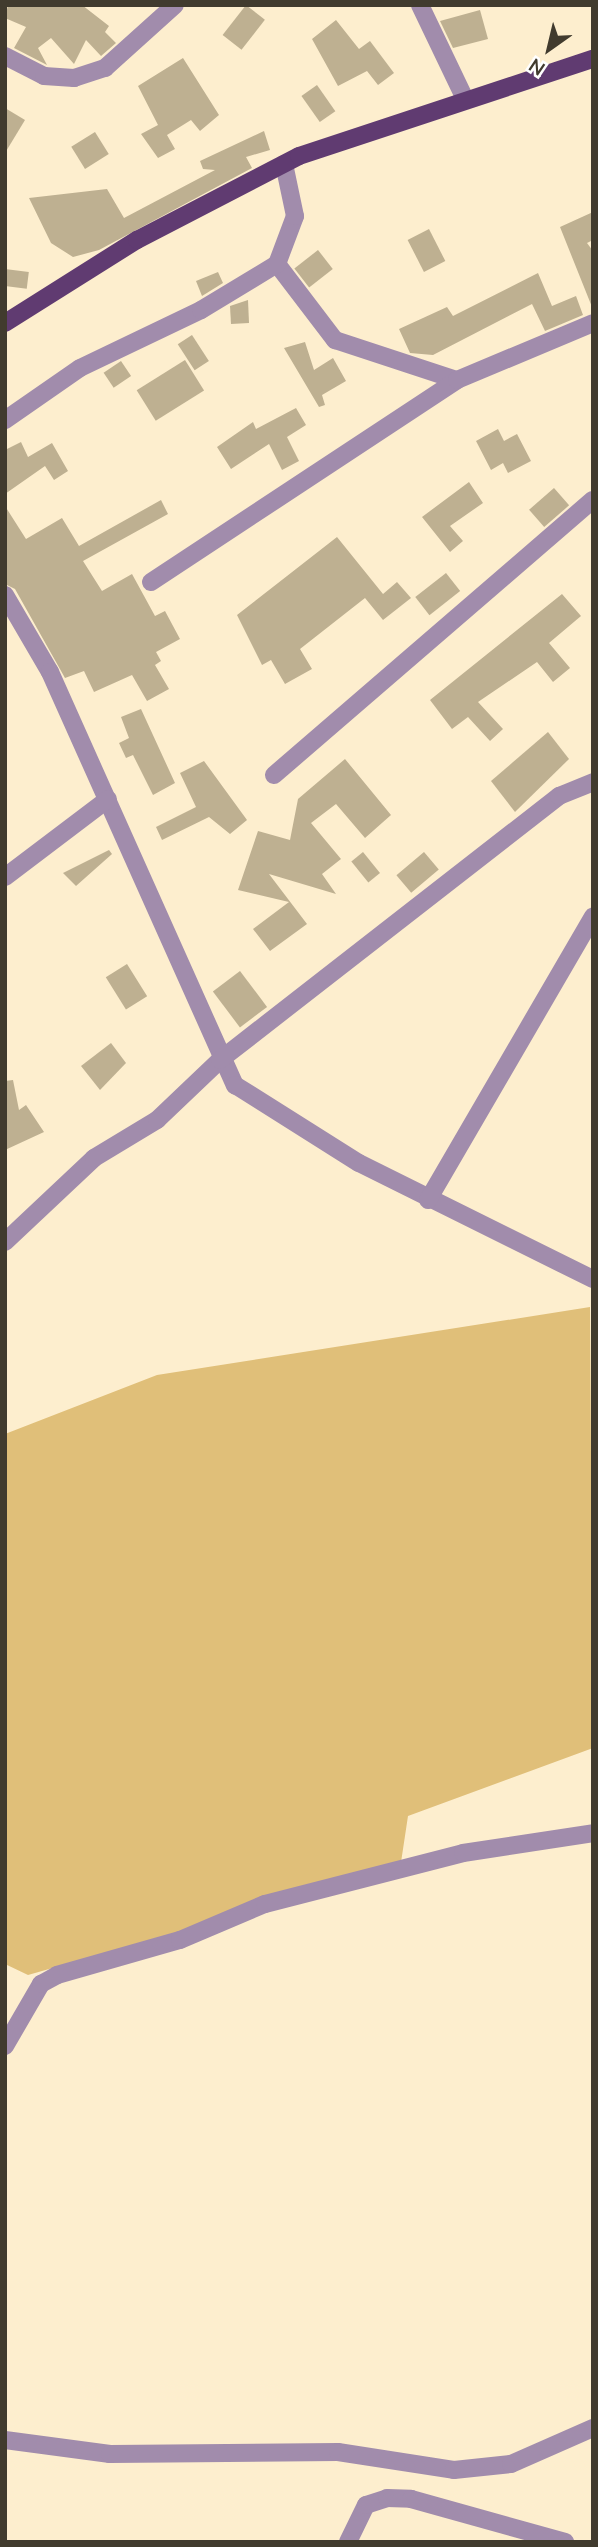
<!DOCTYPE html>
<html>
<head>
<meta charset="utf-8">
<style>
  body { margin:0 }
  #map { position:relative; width:598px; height:2547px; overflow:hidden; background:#fdeece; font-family:"Nunito Sans",sans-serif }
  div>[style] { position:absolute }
  .green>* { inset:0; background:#e0bf79 }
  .building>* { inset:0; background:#beb091; transform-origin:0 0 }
  .minor>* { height:18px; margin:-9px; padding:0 9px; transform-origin:9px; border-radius:9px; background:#a18cac }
  .major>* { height:18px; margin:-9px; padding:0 9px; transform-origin:9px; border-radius:9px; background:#603b71 }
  span { translate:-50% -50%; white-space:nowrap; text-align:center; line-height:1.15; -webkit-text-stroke:7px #fff; paint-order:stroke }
  .frame { position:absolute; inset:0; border:7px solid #413b2e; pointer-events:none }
  .north { position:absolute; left:514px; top:14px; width:70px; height:70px; -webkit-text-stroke:5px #fff; paint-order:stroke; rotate:214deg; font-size:19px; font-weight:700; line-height:28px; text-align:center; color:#413b2e }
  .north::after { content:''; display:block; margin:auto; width:24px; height:32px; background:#413b2e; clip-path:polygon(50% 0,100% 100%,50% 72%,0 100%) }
</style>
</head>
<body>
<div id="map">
  <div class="green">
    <i style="clip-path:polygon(590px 1307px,593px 1748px,408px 1816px,400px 1869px,28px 1975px,5px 1964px,5px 1434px,157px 1375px)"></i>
  </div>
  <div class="building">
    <i style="clip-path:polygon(8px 5px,82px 5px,109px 26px,105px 32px,116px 43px,101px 56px,86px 40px,74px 64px,51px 38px,38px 48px,47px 65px,14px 48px,26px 27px,5px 18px)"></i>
    <i style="left:246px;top:5px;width:24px;height:38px;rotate:38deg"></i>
    <i style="clip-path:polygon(480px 10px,488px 39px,453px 48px,440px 21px)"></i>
    <i style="clip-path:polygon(336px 20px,359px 49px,370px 41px,394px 73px,378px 85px,367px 71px,338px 86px,312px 39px)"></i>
    <i style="clip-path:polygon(183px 58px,219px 115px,200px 131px,191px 120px,167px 135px,175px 149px,158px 158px,141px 134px,158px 125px,138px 86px)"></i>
    <i style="left:317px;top:85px;width:32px;height:19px;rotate:55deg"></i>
    <i style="clip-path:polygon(5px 108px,25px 120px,5px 153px)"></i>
    <i style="clip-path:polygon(264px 131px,270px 150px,246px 157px,252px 168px,99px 250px,73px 257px,51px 243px,29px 198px,107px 189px,124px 218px,215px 170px,203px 169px,200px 161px)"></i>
    <i style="left:95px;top:132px;width:26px;height:28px;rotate:58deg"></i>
    <i style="clip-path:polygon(593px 212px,593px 240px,587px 243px,593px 251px,592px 307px,560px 227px)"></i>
    <i style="left:429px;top:229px;width:36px;height:24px;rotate:63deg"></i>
    <i style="left:318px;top:250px;width:24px;height:30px;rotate:52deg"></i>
    <i style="left:5px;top:269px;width:24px;height:17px;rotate:7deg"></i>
    <i style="clip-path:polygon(218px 272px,223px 283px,202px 296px,196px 281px)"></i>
    <i style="clip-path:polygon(538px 273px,552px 306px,576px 296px,583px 315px,545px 331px,532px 304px,433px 355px,410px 353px,399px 329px,447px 307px,453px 316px)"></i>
    <i style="clip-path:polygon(248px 300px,249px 323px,231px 324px,230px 306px)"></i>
    <i style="left:192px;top:335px;width:31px;height:17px;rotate:57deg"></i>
    <i style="clip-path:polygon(305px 342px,314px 370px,333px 358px,346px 381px,322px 395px,325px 405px,319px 407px,284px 348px)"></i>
    <i style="left:185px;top:360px;width:36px;height:57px;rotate:58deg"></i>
    <i style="left:121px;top:361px;width:18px;height:21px;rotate:56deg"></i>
    <i style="clip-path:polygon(296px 408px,306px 425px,287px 437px,299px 461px,282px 470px,269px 444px,231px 469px,217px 447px,253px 422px,256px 429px)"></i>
    <i style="clip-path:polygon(498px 429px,504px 441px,517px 434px,531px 461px,508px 473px,503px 463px,491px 470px,476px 441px)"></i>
    <i style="clip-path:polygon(21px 442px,28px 457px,52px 443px,68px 471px,54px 480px,45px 466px,5px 494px,5px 450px)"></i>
    <i style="clip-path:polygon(469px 482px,483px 503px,450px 526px,463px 541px,450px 552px,422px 517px)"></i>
    <i style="left:554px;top:488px;width:23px;height:33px;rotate:49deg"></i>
    <i style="clip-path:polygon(161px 500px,168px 514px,83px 561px,102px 591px,132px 574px,155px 616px,165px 611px,180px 639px,156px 652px,161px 661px,155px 665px,169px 689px,147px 701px,132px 675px,94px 692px,84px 671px,65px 678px,15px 589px,5px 584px,5px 506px,26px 539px,62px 518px,79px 546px)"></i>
    <i style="clip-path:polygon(337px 537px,383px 594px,397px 582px,411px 598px,383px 620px,365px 598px,300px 649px,312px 669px,285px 684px,271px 660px,262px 665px,237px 615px)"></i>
    <i style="left:446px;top:573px;width:23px;height:39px;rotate:52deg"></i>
    <i style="clip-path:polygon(562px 594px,581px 616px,549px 643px,570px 668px,553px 682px,537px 662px,478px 702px,503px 729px,490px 741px,468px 717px,452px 729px,430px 700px)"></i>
    <i style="clip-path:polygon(141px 709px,175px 783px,153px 795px,133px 755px,126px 758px,119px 743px,129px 738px,121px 717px)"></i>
    <i style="clip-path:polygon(548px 732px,569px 759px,515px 812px,491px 781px)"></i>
    <i style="clip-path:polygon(345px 759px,391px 815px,365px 838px,336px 804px,311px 823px,341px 859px,322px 874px,336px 894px,269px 874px,307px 924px,270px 951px,253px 929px,289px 902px,238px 890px,258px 831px,290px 840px,298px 799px)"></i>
    <i style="clip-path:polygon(204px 761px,247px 820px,230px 834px,209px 817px,162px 840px,156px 827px,196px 807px,180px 773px)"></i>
    <i style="clip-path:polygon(109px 850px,112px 854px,76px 886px,63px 873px)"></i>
    <i style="left:363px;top:852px;width:27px;height:15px;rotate:51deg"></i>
    <i style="left:424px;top:852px;width:23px;height:36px;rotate:50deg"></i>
    <i style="left:127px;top:964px;width:38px;height:25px;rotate:58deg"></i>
    <i style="left:240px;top:971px;width:45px;height:34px;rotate:53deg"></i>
    <i style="clip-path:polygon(111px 1043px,126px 1063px,100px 1090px,81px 1066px)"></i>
    <i style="clip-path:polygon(13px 1080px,19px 1110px,26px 1105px,44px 1132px,5px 1150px,5px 1081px)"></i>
  </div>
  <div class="minor">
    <i style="left:420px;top:5px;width:104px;rotate:64.4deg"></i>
    <i style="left:5px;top:56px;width:44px;rotate:27.1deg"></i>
    <i style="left:44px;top:76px;width:30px;rotate:4deg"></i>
    <i style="left:74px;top:78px;width:33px;rotate:-18deg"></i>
    <i style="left:105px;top:68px;width:94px;rotate:-42deg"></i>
    <i style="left:277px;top:264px;width:96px;rotate:52.7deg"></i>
    <i style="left:335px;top:340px;width:128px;rotate:18.2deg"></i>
    <i style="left:5px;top:420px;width:91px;rotate:-34.7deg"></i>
    <i style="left:80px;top:368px;width:134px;rotate:-25.6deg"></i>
    <i style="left:201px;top:310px;width:89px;rotate:-31.2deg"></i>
    <i style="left:277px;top:264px;width:51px;rotate:-69.4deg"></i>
    <i style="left:295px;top:216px;width:53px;rotate:-101.9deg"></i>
    <i style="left:151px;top:582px;width:367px;rotate:-33.4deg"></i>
    <i style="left:457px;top:380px;width:147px;rotate:-22.7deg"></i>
    <i style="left:5px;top:595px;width:89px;rotate:59.7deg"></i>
    <i style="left:50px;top:672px;width:453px;rotate:65.9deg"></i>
    <i style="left:235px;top:1085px;width:146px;rotate:32.2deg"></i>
    <i style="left:359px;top:1163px;width:261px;rotate:26.4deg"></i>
    <i style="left:274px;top:775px;width:421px;rotate:-40.8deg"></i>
    <i style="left:5px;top:877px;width:129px;rotate:-37.1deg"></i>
    <i style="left:428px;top:1200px;width:328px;rotate:-59.8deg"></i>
    <i style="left:5px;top:1242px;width:122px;rotate:-43.3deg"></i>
    <i style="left:94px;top:1158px;width:74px;rotate:-31.1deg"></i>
    <i style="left:157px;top:1120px;width:87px;rotate:-43.6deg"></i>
    <i style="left:220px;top:1060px;width:430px;rotate:-37.9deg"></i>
    <i style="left:559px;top:796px;width:37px;rotate:-22deg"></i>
    <i style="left:5px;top:2046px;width:72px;rotate:-59.9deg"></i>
    <i style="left:41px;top:1984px;width:18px;rotate:-29deg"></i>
    <i style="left:57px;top:1975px;width:128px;rotate:-15.9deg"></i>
    <i style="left:180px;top:1940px;width:92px;rotate:-23deg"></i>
    <i style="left:265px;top:1904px;width:204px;rotate:-14.4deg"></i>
    <i style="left:463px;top:1853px;width:132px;rotate:-8.7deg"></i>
    <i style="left:5px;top:2440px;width:106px;rotate:7.6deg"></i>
    <i style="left:110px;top:2454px;width:228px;rotate:-0.5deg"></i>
    <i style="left:338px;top:2452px;width:117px;rotate:8.8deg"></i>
    <i style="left:454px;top:2470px;width:57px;rotate:-6deg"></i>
    <i style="left:511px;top:2464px;width:90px;rotate:-23.7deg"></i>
    <i style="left:348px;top:2542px;width:41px;rotate:-64.1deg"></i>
    <i style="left:366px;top:2505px;width:22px;rotate:-18deg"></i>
    <i style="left:387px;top:2498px;width:24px;rotate:2deg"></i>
    <i style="left:411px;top:2499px;width:160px;rotate:15.6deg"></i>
  </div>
  <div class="major">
    <i style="left:5px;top:323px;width:156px;rotate:-32.2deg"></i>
    <i style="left:137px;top:240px;width:182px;rotate:-27.4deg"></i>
    <i style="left:299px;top:156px;width:310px;rotate:-18.3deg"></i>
  </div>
  <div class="frame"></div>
  <div class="north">N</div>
</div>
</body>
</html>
